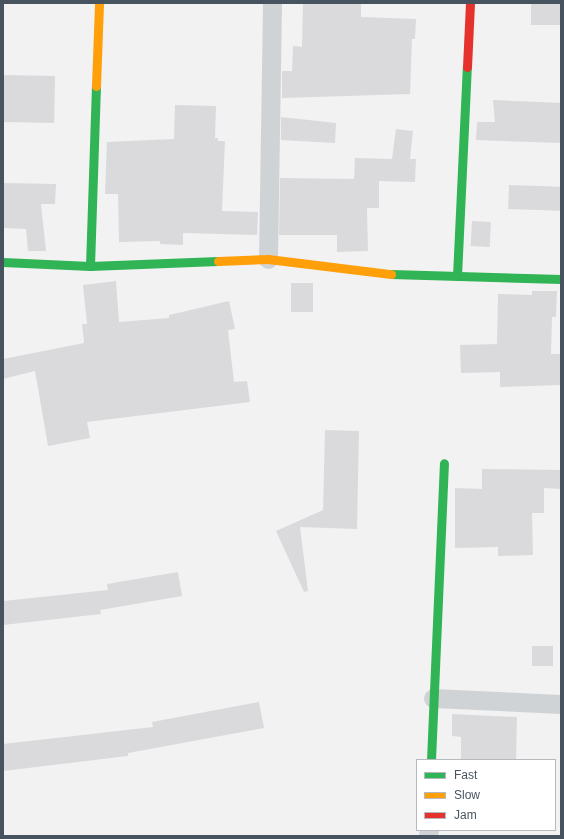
<!DOCTYPE html>
<html>
<head>
<meta charset="utf-8">
<style>
  body { margin:0 }
  #map { position:relative; width:564px; height:839px; overflow:hidden; background:#f3f2f2; font-family:Helvetica,sans-serif }
  div>[style] { position:absolute }
  .building>* { inset:0; background:#dadadc; transform-origin:0 0 }
  .street>* { height:19px; margin:-9.5px; padding:0 9.5px; transform-origin:9.5px; border-radius:9.5px; background:#d0d3d6 }
  .fast>* { height:9px; margin:-4.5px; padding:0 4.5px; transform-origin:4.5px; border-radius:4.5px; background:#30b455 }
  .slow>* { height:9px; margin:-4.5px; padding:0 4.5px; transform-origin:4.5px; border-radius:4.5px; background:#ff9f0a }
  .jam>* { height:9px; margin:-4.5px; padding:0 4.5px; transform-origin:4.5px; border-radius:4.5px; background:#e5322d }
  span { translate:-50% -50%; white-space:nowrap; text-align:center; line-height:1.15; -webkit-text-stroke:3px #fff; paint-order:stroke }
  .frame { position:absolute; inset:0; border:4px solid #485360; pointer-events:none }
  .legend { position:absolute; left:416px; top:759px; width:140px; height:72px; box-sizing:border-box; background:#fff; border:1px solid #b6babf; margin:0; padding:5px 7px; list-style:none; font-size:12px; color:#485360 }
  .legend li { display:flex; align-items:center; gap:8px; height:20px }
  .legend b { width:20px; border:1px solid #b6babf }
</style>
</head>
<body>
<div id="map">
  <div class="building">
    <i style="clip-path:polygon(303px 3px,361px 3px,361px 17px,416px 19px,415px 39px,412px 39px,410px 94px,282px 98px,282px 71px,292px 71px,293px 46px,302px 47px)"></i>
    <i style="left:531px;top:3px;width:30px;height:22px"></i>
    <i style="left:4px;top:75px;width:51px;height:47px;rotate:1deg"></i>
    <i style="clip-path:polygon(493px 100px,561px 103px,561px 143px,476px 140px,477px 122px,495px 122px)"></i>
    <i style="clip-path:polygon(175px 105px,216px 106px,215px 138px,218px 138px,218px 141px,225px 141px,222px 211px,258px 212px,257px 235px,183px 233px,183px 245px,160px 244px,160px 241px,119px 242px,118px 194px,105px 194px,107px 142px,174px 139px)"></i>
    <i style="clip-path:polygon(281px 117px,336px 123px,335px 143px,281px 140px)"></i>
    <i style="clip-path:polygon(396px 129px,413px 131px,410px 159px,416px 159px,415px 182px,379px 181px,379px 208px,367px 208px,368px 251px,337px 252px,337px 235px,279px 235px,280px 178px,354px 179px,355px 158px,392px 159px)"></i>
    <i style="clip-path:polygon(3px 183px,56px 184px,55px 204px,41px 204px,46px 251px,28px 251px,26px 229px,3px 228px)"></i>
    <i style="left:509px;top:185px;width:52px;height:24px;rotate:2deg"></i>
    <i style="left:472px;top:221px;width:19px;height:25px;rotate:3deg"></i>
    <i style="clip-path:polygon(116px 281px,119px 322px,169px 318px,169px 315px,229px 301px,235px 329px,228px 330px,234px 382px,247px 381px,250px 402px,87px 422px,90px 438px,48px 446px,35px 371px,3px 379px,3px 359px,84px 343px,82px 324px,87px 324px,83px 285px)"></i>
    <i style="left:291px;top:283px;width:22px;height:29px"></i>
    <i style="clip-path:polygon(532px 291px,557px 291px,556px 317px,552px 317px,551px 354px,561px 354px,561px 385px,500px 387px,500px 372px,461px 373px,460px 345px,497px 344px,498px 294px,532px 295px)"></i>
    <i style="clip-path:polygon(325px 430px,359px 431px,357px 529px,300px 527px,308px 591px,304px 592px,276px 531px,323px 510px)"></i>
    <i style="clip-path:polygon(482px 469px,561px 470px,561px 489px,544px 488px,544px 513px,532px 513px,533px 555px,498px 556px,498px 547px,455px 548px,455px 488px,482px 489px)"></i>
    <i style="clip-path:polygon(178px 572px,182px 596px,100px 610px,101px 614px,3px 625px,3px 601px,108px 590px,107px 584px)"></i>
    <i style="left:532px;top:646px;width:21px;height:20px"></i>
    <i style="clip-path:polygon(259px 702px,264px 728px,128px 753px,128px 756px,3px 771px,3px 744px,153px 727px,152px 722px)"></i>
    <i style="clip-path:polygon(452px 714px,517px 717px,516px 760px,461px 760px,461px 737px,452px 736px)"></i>
  </div>
  <div class="street">
    <i style="left:268px;top:259px;width:256px;rotate:-89.1deg"></i>
    <i style="left:433px;top:698px;width:128px;rotate:2.7deg"></i>
    <i style="left:428px;top:836px;width:6px;rotate:-81deg"></i>
  </div>
  <div class="fast">
    <i style="left:3px;top:262px;width:87px;rotate:2.6deg"></i>
    <i style="left:90px;top:266px;width:128px;rotate:-2.2deg"></i>
    <i style="left:90px;top:266px;width:180px;rotate:-88.1deg"></i>
    <i style="left:391px;top:274px;width:170px;rotate:1.7deg"></i>
    <i style="left:457px;top:276px;width:209px;rotate:-87.3deg"></i>
    <i style="left:431px;top:760px;width:297px;rotate:-87.5deg"></i>
  </div>
  <div class="slow">
    <i style="left:96px;top:86px;width:83px;rotate:-87.9deg"></i>
    <i style="left:218px;top:261px;width:50px;rotate:-2.3deg"></i>
    <i style="left:268px;top:259px;width:124px;rotate:7deg"></i>
  </div>
  <div class="jam">
    <i style="left:467px;top:67px;width:64px;rotate:-87.3deg"></i>
  </div>
  <div class="frame"></div>
  <ul class="legend">
  <li><b style="height:5px;background:#30b455"></b>Fast</li>
  <li><b style="height:5px;background:#ff9f0a"></b>Slow</li>
  <li><b style="height:5px;background:#e5322d"></b>Jam</li>
  </ul>
</div>
</body>
</html>
